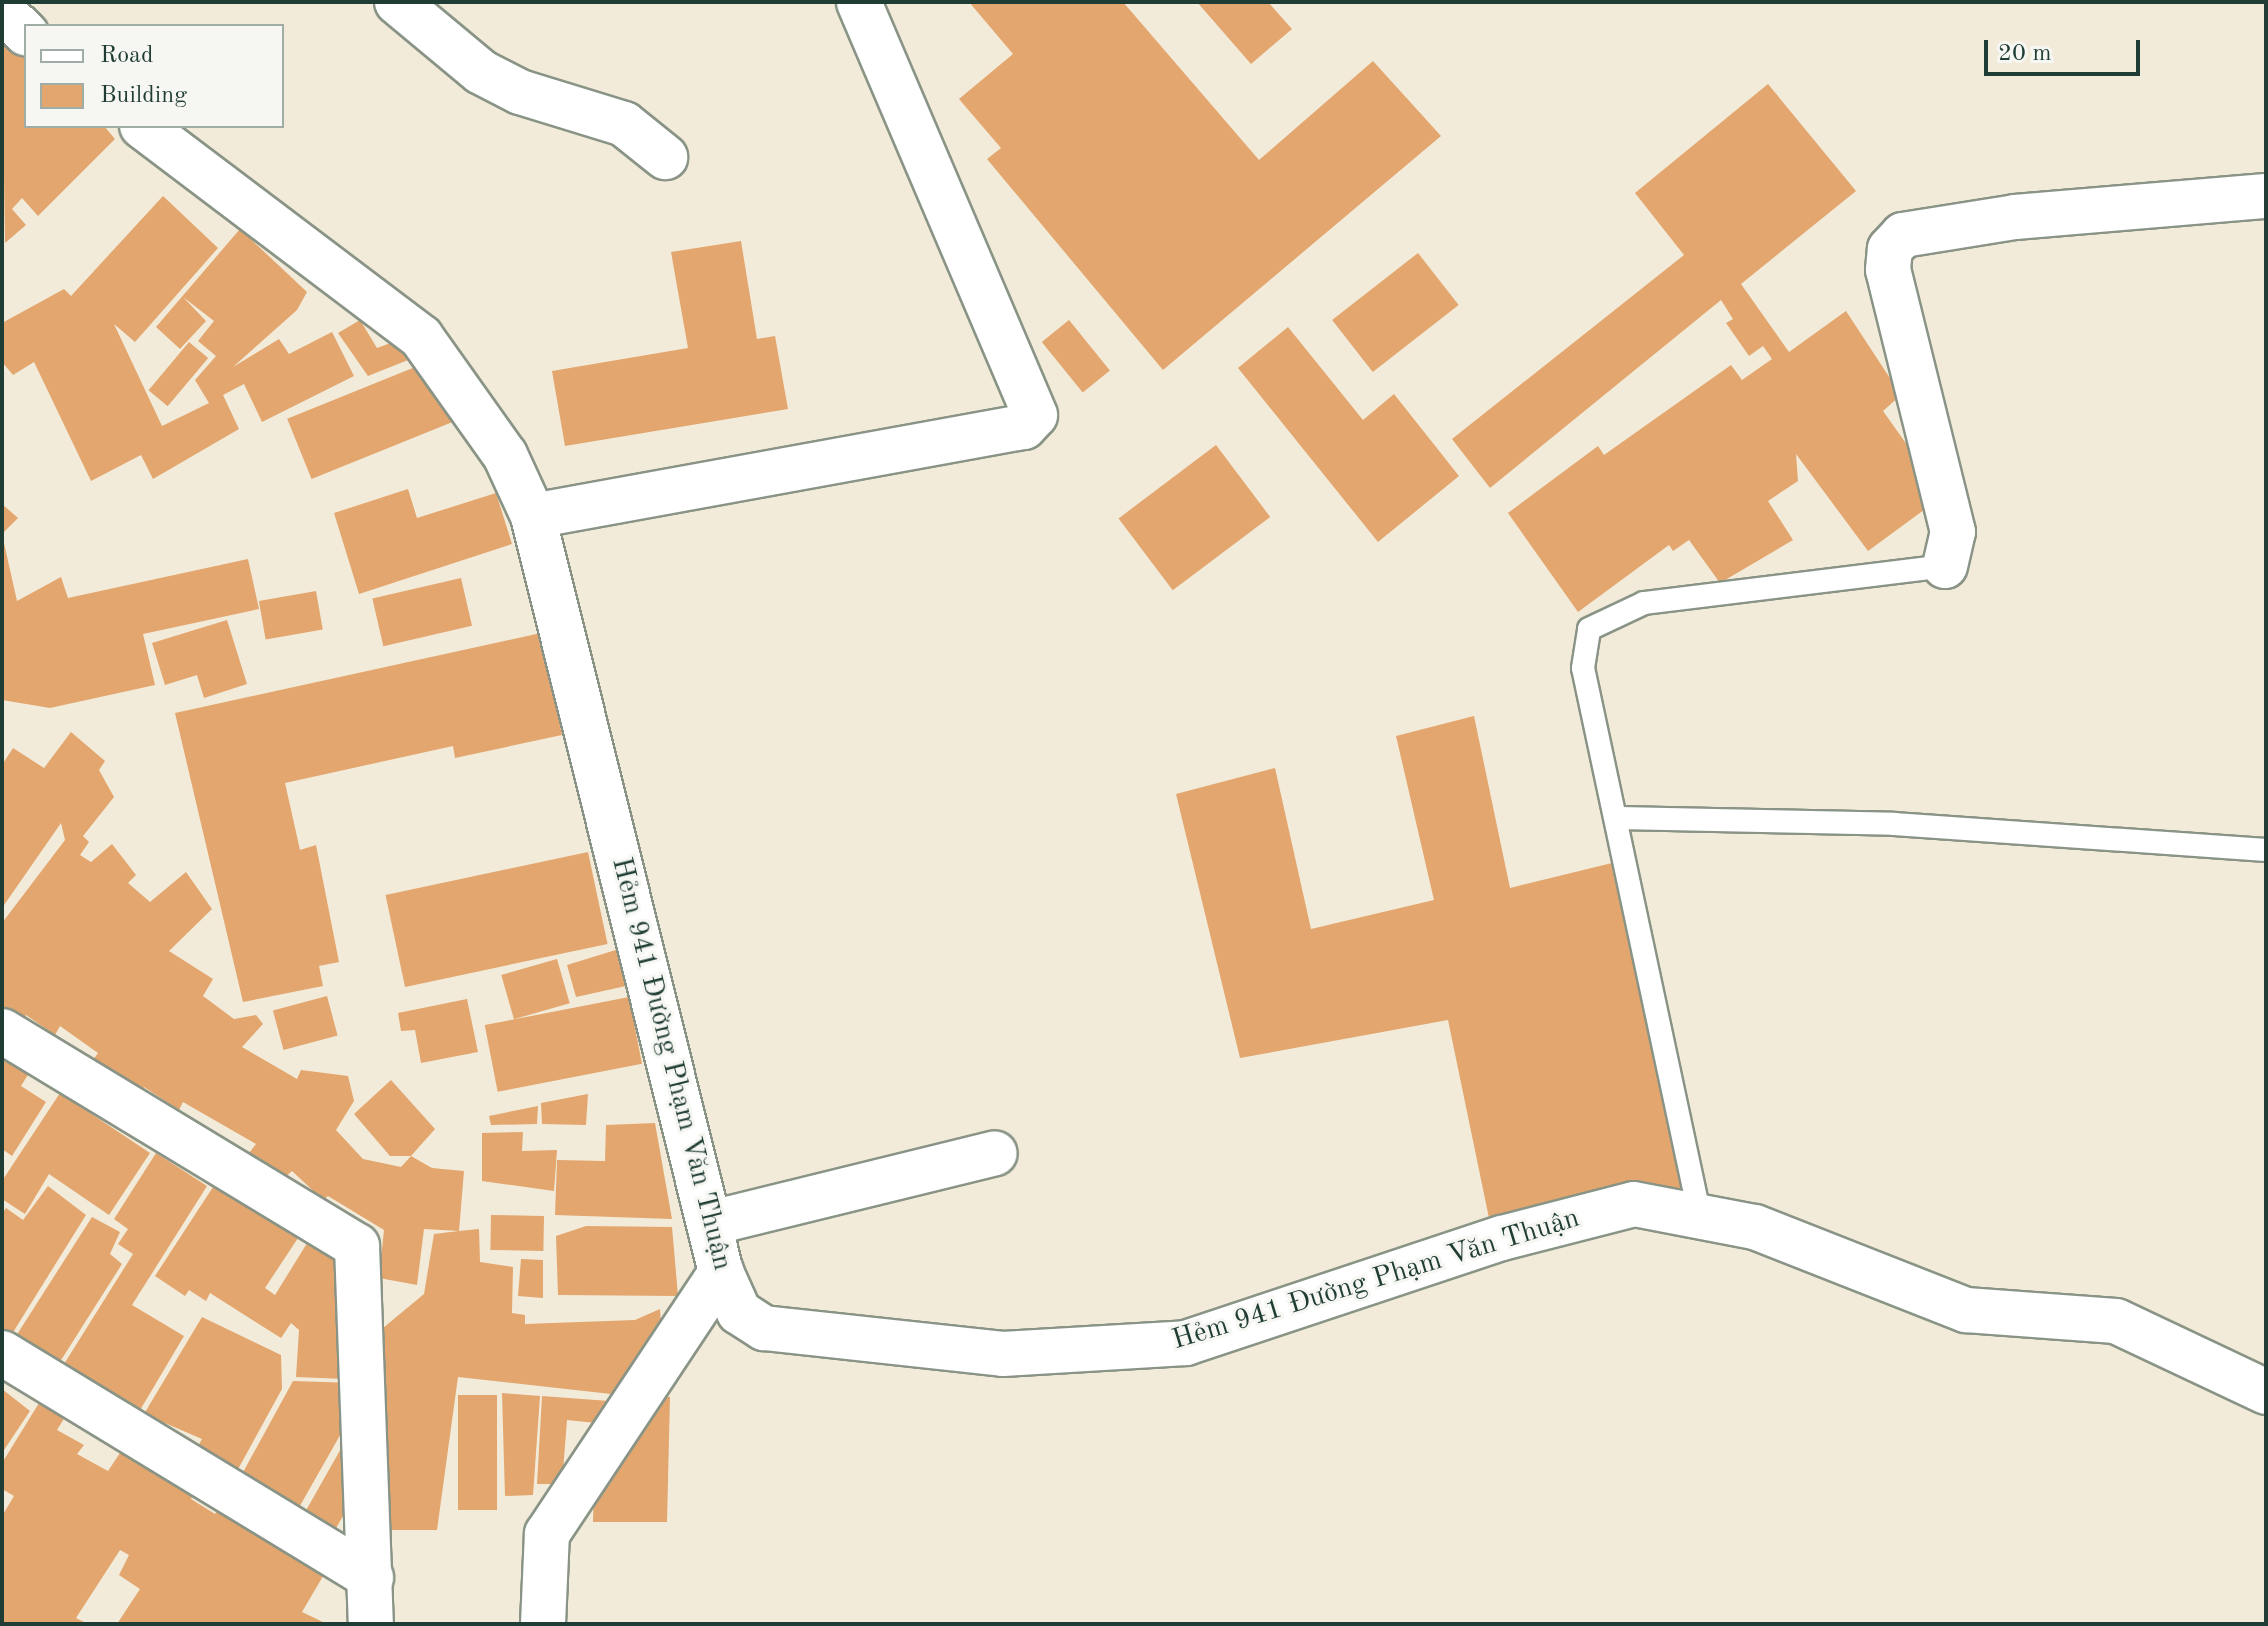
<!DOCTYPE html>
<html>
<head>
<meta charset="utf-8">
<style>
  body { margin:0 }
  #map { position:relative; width:2268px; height:1626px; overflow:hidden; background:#f3ebd9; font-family:"Old Standard TT",serif }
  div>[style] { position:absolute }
  .building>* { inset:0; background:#e2a66e; transform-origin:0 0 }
  .roads { filter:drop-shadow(2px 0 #899486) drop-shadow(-2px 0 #899486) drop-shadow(0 2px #899486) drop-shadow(0 -2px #899486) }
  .lane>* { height:22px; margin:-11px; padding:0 11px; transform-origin:11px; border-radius:11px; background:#fff }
  .street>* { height:44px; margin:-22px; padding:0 22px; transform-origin:22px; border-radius:22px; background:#fff }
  span { translate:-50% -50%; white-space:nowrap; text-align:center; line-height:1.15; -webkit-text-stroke:6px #f6f6f2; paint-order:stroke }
  .street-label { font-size:28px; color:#1f3d34 }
  .frame { position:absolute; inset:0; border:4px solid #1f3d34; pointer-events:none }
  .legend { position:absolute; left:24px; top:24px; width:260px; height:104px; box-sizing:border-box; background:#f6f6f2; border:2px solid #a0aca6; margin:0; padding:10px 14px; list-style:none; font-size:24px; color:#1f3d34 }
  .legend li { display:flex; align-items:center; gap:16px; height:40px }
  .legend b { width:40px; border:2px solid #a0aca6 }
  .scale { position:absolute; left:1984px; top:40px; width:156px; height:36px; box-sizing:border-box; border:4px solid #1f3d34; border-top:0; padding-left:10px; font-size:24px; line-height:28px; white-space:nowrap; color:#1f3d34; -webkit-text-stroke:6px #f6f6f2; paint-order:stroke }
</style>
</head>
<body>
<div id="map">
  <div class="building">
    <i style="clip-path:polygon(969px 2px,1123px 2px,1259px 160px,1373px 61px,1441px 136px,1163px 370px,987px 159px,1001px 148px,959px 99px,1013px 54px)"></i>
    <i style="clip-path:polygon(1197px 2px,1268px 2px,1292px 29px,1251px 64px)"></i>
    <i style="clip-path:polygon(2px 41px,12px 53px,26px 47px,26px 126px,104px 126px,115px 139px,38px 216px,22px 198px,12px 209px,26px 225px,5px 243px)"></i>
    <i style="clip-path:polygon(1768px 84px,1856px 191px,1741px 284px,1789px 352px,1846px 311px,1901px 395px,1883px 411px,1915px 456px,1928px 507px,1868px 551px,1796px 454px,1798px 481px,1768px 501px,1793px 540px,1720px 583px,1689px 540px,1673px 551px,1669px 545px,1578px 612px,1508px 513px,1598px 446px,1604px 455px,1731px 365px,1742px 380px,1772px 359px,1763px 346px,1749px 356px,1726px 323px,1733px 319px,1721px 300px,1490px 488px,1452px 439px,1684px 255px,1635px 193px)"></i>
    <i style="clip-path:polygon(163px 196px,218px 248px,135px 342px,114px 324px,162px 426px,209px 403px,195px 380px,216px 356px,198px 341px,214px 321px,183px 297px,206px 321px,180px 349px,156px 327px,240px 229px,307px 292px,297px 310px,233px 367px,279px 339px,289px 354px,332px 332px,354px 376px,262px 422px,244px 384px,223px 395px,239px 429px,153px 479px,141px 455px,91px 481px,34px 362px,13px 375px,2px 362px,2px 323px,64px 289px,71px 296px)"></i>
    <i style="clip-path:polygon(741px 241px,757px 339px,775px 336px,788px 409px,565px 446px,552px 371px,688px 348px,671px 252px)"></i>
    <i style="left:1418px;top:253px;width:66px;height:109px;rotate:52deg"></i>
    <i style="clip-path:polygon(360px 320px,377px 348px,404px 338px,413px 358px,368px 376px,338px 333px)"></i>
    <i style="left:1069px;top:320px;width:65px;height:35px;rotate:51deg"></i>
    <i style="clip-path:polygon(1288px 327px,1363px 420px,1394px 394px,1459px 476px,1378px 542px,1238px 368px)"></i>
    <i style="left:189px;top:342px;width:25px;height:63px;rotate:40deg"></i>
    <i style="left:430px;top:361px;width:65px;height:154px;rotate:68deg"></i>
    <i style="left:1216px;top:445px;width:90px;height:122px;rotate:53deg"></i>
    <i style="clip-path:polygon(408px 489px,417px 518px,496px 493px,512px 544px,359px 594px,334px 513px)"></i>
    <i style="clip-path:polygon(2px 504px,18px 518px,2px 534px,17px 601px,61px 577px,68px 598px,248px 559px,259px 609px,143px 634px,155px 685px,50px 708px,2px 700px)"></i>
    <i style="left:461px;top:578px;width:49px;height:91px;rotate:77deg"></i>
    <i style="left:316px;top:591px;width:39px;height:58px;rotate:80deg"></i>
    <i style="clip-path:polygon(227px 620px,247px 684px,204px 698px,197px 675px,165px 685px,152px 643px)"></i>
    <i style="clip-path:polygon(541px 633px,562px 735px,455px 758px,453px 746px,285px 783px,300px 850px,316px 845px,339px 962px,319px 966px,323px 986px,243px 1002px,175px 713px)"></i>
    <i style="clip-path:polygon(1474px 716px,1510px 888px,1616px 862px,1683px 1195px,1490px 1223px,1448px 1020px,1240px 1058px,1176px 794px,1275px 768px,1311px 929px,1434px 900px,1396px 736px)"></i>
    <i style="clip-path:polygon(71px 732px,105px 761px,99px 770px,114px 797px,83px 836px,89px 842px,80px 855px,91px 862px,112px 844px,136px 875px,128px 883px,150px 902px,186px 872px,212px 909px,169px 951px,213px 979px,203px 996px,234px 1019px,256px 1015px,263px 1024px,242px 1047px,297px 1079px,301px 1070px,348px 1076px,354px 1101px,336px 1130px,363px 1159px,401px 1167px,411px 1156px,432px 1168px,464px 1171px,459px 1231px,479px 1229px,480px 1262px,513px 1267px,512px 1313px,525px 1315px,525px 1324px,635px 1320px,660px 1309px,663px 1349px,620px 1395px,458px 1377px,437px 1530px,378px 1530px,377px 1333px,424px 1294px,434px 1234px,459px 1231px,424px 1229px,417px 1285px,379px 1278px,384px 1230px,328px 1196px,323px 1200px,292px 1171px,281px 1181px,249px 1153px,256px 1144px,183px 1102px,179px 1110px,144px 1087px,138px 1095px,90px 1064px,98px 1053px,60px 1026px,55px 1035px,26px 1015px,19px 1027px,2px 1017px,2px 923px,65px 840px,61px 823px,2px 908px,2px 765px,13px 748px,44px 768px)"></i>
    <i style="left:588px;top:852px;width:94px;height:207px;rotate:78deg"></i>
    <i style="clip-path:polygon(619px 949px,626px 986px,576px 997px,567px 965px)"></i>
    <i style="left:557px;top:959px;width:46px;height:58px;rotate:74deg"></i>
    <i style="left:327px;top:996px;width:41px;height:56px;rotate:75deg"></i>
    <i style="left:629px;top:997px;width:68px;height:147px;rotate:79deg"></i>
    <i style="clip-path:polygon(467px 999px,478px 1052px,421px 1063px,415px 1030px,401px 1031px,398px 1013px)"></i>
    <i style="clip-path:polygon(2px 1056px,29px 1073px,21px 1086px,46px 1102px,12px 1156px,2px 1149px)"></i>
    <i style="clip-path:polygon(391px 1080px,435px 1129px,411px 1156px,390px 1156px,354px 1114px)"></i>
    <i style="clip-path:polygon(60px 1093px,150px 1153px,109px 1215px,49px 1174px,25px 1214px,2px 1199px,2px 1181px)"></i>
    <i style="clip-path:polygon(588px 1094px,586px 1125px,542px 1124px,541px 1103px)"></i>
    <i style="clip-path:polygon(538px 1106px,537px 1124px,491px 1125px,489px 1116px)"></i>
    <i style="clip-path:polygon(655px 1123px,672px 1219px,555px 1215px,557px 1160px,605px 1161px,606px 1125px)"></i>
    <i style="clip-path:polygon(523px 1132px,522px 1151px,557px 1150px,554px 1191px,482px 1181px,482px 1133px)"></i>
    <i style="clip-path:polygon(156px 1153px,207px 1186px,132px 1305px,184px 1336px,133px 1422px,54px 1380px,133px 1254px,118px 1244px,128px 1229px,114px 1219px)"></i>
    <i style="clip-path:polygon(48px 1186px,86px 1215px,2px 1350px,2px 1214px,6px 1208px,23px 1220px)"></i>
    <i style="clip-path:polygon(213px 1187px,300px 1235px,265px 1288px,275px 1295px,309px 1240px,345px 1260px,335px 1275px,349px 1278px,344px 1379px,296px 1377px,299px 1330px,291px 1323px,281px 1338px,210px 1293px,206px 1301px,189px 1290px,185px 1296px,155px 1276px)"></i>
    <i style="left:491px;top:1215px;width:53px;height:35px;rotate:1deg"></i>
    <i style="clip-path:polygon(92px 1217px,120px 1232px,110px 1254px,122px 1264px,51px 1376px,37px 1350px,16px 1336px)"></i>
    <i style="clip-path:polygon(586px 1226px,672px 1227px,678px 1296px,558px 1295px,556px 1236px)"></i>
    <i style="clip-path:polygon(521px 1259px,543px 1260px,543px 1298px,518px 1296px)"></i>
    <i style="clip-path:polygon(202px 1317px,281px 1355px,282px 1389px,237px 1471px,197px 1448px,202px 1439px,144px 1414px)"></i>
    <i style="clip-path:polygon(293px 1381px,354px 1383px,343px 1430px,297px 1511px,241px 1476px)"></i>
    <i style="clip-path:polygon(2px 1389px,30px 1411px,2px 1453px)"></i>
    <i style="clip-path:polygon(502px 1393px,540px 1396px,533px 1495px,505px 1496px)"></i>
    <i style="clip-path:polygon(44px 1395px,68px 1412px,57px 1430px,84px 1445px,77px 1454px,108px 1471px,120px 1453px,197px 1488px,191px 1499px,215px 1514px,220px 1507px,276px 1545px,282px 1536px,329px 1566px,302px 1612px,327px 1624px,117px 1624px,140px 1589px,119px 1575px,129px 1555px,120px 1550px,76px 1618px,88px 1624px,2px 1624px,2px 1516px,14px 1496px,2px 1489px,2px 1463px)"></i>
    <i style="left:458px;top:1395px;width:39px;height:115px"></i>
    <i style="clip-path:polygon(542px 1396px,609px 1401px,605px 1424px,567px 1420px,562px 1484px,537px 1484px)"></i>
    <i style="clip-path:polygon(655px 1396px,670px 1397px,667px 1522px,593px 1522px,594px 1485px)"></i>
    <i style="clip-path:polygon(343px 1445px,360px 1485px,334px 1532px,304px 1514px)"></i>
  </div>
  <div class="roads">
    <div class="lane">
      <i style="left:1619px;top:818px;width:275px;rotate:1.2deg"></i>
      <i style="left:1894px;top:824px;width:373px;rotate:4deg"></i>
      <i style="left:1700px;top:1217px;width:561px;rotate:-102.03deg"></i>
      <i style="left:1583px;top:668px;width:39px;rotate:-81deg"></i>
      <i style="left:1589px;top:629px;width:61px;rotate:-25.3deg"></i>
      <i style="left:1644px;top:603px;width:303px;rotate:-7deg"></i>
    </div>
    <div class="street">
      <i style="left:397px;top:2px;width:109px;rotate:39.8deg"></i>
      <i style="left:481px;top:72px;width:44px;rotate:27.1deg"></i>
      <i style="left:520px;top:92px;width:109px;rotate:17.1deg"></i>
      <i style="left:624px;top:124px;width:53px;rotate:38.8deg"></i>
      <i style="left:2px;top:11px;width:33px;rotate:43deg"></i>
      <i style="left:142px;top:126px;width:350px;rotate:37.1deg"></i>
      <i style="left:421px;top:337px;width:145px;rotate:54.6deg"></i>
      <i style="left:505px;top:455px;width:67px;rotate:65.3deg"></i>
      <i style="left:533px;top:516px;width:779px;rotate:76.04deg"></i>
      <i style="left:721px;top:1272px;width:44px;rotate:65.8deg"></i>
      <i style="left:739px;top:1312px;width:30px;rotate:33deg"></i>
      <i style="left:764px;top:1328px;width:240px;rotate:6.2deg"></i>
      <i style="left:1003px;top:1354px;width:183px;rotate:-3.4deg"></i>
      <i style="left:1186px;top:1343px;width:333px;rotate:-18.4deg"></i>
      <i style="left:1502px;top:1238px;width:136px;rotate:-14.4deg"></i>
      <i style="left:1634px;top:1204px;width:123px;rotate:10.8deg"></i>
      <i style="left:1755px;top:1227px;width:227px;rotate:21.5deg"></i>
      <i style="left:1966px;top:1310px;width:150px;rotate:4.2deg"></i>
      <i style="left:2116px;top:1321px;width:166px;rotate:25.3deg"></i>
      <i style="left:533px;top:516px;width:499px;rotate:-10.3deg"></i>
      <i style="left:1024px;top:427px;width:16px;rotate:-47deg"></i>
      <i style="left:1035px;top:415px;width:449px;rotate:-113.1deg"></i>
      <i style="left:1945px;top:566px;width:35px;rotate:-77deg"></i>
      <i style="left:1953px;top:532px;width:270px;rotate:-103.9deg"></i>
      <i style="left:1888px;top:270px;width:21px;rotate:-85deg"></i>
      <i style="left:1890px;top:249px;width:19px;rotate:-47deg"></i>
      <i style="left:1903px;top:235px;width:113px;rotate:-9.1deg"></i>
      <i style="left:2015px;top:217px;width:252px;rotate:-4.8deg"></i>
      <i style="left:2px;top:1031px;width:415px;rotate:31.2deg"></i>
      <i style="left:357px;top:1246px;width:378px;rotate:87.9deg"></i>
      <i style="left:711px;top:1223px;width:292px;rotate:-13.8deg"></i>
      <i style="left:2px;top:1353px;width:432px;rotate:31.3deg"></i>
      <i style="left:543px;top:1624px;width:90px;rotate:-87.5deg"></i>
      <i style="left:547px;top:1534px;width:315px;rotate:-56.4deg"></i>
    </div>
  </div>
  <div class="street-label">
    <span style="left:671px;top:1064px;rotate:76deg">Hẻm 941 Đường Phạm Văn Thuận</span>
    <span style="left:1376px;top:1280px;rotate:-17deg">Hẻm 941 Đường Phạm Văn Thuận</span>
  </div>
  <div class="frame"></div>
  <ul class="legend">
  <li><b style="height:10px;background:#fff"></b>Road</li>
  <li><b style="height:22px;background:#e2a66e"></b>Building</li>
  </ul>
  <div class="scale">20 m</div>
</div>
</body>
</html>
